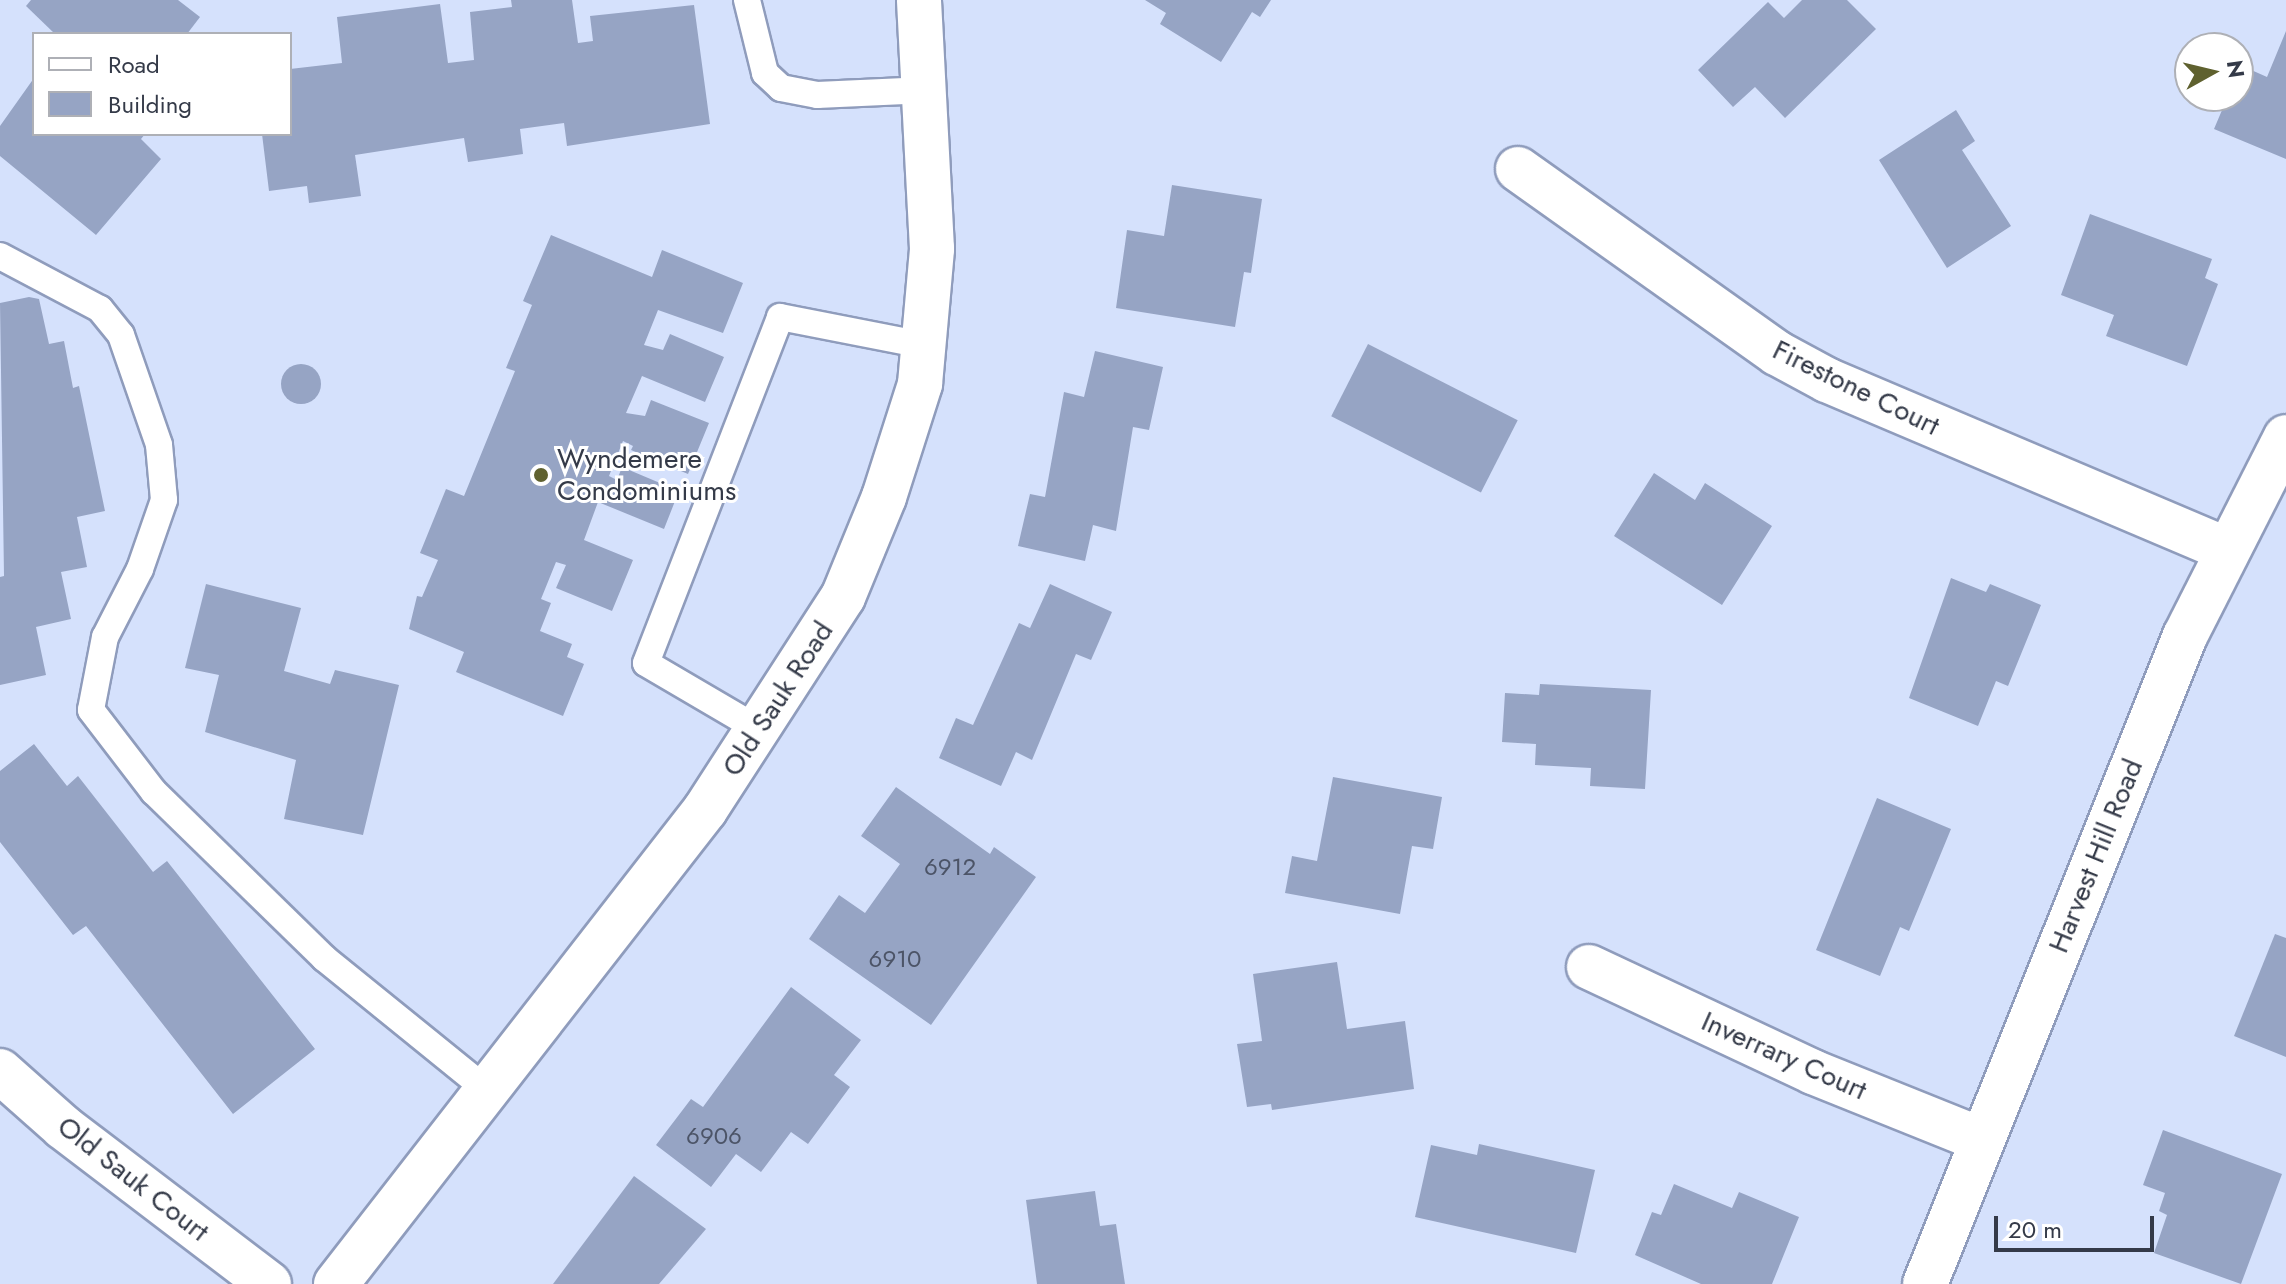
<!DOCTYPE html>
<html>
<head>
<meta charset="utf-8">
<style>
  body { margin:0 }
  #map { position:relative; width:2286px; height:1284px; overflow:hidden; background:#d5e1fc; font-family:Jost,sans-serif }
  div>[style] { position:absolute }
  .building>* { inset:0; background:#96a4c4; transform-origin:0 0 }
  .round { border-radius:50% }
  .roads { filter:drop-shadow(2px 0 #8f9cbc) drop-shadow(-2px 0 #8f9cbc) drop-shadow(0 2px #8f9cbc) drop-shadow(0 -2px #8f9cbc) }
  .lane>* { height:26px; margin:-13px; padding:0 13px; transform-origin:13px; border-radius:13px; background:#fff }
  .street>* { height:44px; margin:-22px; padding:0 22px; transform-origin:22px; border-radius:22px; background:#fff }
  .secondary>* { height:44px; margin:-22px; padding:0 22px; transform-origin:22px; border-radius:22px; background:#fff }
  .dots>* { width:22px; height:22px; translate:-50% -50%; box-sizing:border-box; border:4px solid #fff; border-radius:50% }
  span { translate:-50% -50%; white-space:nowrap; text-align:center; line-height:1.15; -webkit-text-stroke:6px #fff; paint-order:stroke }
  .number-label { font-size:24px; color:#4c5467 }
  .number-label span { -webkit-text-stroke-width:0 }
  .street-label { font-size:28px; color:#343a48 }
  .poi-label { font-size:28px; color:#343a48 }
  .left { translate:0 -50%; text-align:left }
  .legend { position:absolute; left:32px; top:32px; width:260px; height:104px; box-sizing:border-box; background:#fff; border:2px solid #aeb0b6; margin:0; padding:10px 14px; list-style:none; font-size:24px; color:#343a48 }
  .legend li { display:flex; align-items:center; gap:16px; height:40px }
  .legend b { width:40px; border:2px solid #aeb0b6 }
  .north { position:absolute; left:2174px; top:32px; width:80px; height:80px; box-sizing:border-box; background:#fff; border:2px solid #aeb0b6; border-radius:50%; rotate:82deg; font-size:22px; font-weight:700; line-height:32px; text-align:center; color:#343a48 }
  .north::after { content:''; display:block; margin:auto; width:28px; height:36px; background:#5f612f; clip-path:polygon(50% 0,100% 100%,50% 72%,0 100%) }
  .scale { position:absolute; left:1994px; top:1216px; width:160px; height:36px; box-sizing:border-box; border:4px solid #343a48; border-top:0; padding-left:10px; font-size:24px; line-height:28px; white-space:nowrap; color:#343a48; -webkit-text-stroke:6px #fff; paint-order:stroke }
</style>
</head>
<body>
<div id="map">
  <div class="building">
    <i style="clip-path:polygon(31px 0,178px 0,200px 17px,187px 34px,55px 34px,26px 6px)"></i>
    <i style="clip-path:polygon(511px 0,572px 0,578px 43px,593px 41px,590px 16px,694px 5px,710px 124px,567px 146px,564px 123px,520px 129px,523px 154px,468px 162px,464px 138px,355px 155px,361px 196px,309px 203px,307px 186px,269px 191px,262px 134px,290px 134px,290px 69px,342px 63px,337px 17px,440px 4px,448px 63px,474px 60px,470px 12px,512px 7px)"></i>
    <i style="clip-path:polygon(1145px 0,1271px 0,1260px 17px,1252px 12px,1221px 62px,1160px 24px,1166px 13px)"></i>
    <i style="clip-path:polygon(1802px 0,1847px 0,1876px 29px,1785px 118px,1755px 87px,1733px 107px,1698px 70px,1768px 2px,1784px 18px)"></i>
    <i style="clip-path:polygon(2286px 31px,2286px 159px,2214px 129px,2228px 96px,2238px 96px,2240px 65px,2267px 77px)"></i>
    <i style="clip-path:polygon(34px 78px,34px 134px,145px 134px,141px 139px,161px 159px,96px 235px,0 156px,0 126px)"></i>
    <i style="clip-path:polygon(1956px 110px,1975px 141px,1962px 150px,2011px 226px,1947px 268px,1879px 160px)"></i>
    <i style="clip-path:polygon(1172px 185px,1262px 199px,1251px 273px,1244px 272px,1235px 327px,1116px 308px,1127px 230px,1164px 236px)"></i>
    <i style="clip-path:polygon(2090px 214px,2212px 259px,2205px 278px,2218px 284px,2187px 366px,2106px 336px,2114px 315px,2061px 295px)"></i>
    <i style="clip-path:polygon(551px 235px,652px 277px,662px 250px,743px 283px,723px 333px,658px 310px,644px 345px,663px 350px,670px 334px,724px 357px,705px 402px,642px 376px,626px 413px,645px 416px,651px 400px,709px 423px,688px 474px,631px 450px,633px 446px,623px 441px,609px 476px,617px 480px,622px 467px,679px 491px,664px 529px,598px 502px,584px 540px,633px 560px,612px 611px,556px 588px,566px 565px,556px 562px,541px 599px,551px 603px,540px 631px,572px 644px,567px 657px,584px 664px,563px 716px,456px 672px,464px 652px,409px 629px,417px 596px,422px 597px,438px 560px,420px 553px,446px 489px,464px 496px,515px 371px,506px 368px,532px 305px,523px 301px)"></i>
    <i style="clip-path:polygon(29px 297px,39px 299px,49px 344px,64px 341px,73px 388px,79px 386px,105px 511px,77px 517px,87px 567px,61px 572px,71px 619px,36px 627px,46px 675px,0 685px,0 577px,4px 576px,0 303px)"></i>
    <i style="left:1368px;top:344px;width:168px;height:81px;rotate:27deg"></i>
    <i style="clip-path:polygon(1095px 351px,1163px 367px,1149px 430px,1133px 427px,1116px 531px,1093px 525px,1085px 561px,1018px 546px,1030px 494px,1045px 497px,1064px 392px,1084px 397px)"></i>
    <i class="round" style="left:281px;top:364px;width:40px;height:40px"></i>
    <i style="clip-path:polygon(1654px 473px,1695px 500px,1705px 483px,1772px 526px,1722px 605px,1614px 536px)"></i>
    <i style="clip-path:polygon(1951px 578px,1986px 592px,1990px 584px,2041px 605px,2008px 686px,1996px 681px,1978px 726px,1909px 698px)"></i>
    <i style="clip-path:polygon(206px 584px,301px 608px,284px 671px,330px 684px,335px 670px,399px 685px,363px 835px,284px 819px,296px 760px,205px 732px,219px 675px,185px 668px)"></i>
    <i style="clip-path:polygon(1050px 584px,1112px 612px,1091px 660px,1076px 654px,1032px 760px,1016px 752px,1001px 786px,939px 758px,956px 718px,973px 725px,1019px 623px,1030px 628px)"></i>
    <i style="clip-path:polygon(1540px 684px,1651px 690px,1645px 789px,1590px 786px,1591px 768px,1535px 765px,1536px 744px,1502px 742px,1505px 693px,1539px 695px)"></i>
    <i style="clip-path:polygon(34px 744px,67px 786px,78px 776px,153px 872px,167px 861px,315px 1049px,233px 1114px,86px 926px,73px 935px,0 842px,0 771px)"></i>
    <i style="clip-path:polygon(1333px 777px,1442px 797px,1433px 849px,1412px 846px,1400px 914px,1285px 893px,1292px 856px,1317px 861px)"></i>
    <i style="clip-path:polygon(896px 787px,990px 854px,994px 847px,1036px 877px,931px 1025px,809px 939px,839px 895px,865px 913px,900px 864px,861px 836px)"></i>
    <i style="clip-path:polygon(1877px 798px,1951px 829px,1909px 931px,1900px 927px,1880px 976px,1816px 950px)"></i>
    <i style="clip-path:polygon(2275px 934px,2286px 938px,2286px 1057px,2234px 1036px)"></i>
    <i style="clip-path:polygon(1337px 962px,1347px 1029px,1405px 1021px,1414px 1089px,1272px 1110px,1271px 1104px,1247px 1107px,1237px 1044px,1262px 1041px,1253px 974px)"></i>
    <i style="clip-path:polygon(791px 987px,861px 1040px,834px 1075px,850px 1087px,808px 1144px,791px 1132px,761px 1172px,736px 1154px,711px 1187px,656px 1145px,691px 1099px,703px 1107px)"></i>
    <i style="clip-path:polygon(2163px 1130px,2282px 1174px,2241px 1284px,2154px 1253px,2167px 1215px,2159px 1211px,2165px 1193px,2143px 1185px)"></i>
    <i style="clip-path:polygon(1479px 1144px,1595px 1170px,1576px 1253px,1415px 1217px,1431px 1145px,1477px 1155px)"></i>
    <i style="clip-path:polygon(634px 1176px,706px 1229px,659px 1284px,553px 1284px)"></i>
    <i style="clip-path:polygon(1674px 1184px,1732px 1208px,1739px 1192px,1799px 1217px,1772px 1284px,1701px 1284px,1635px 1255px,1652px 1212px,1661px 1215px)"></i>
    <i style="clip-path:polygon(1095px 1191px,1100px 1226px,1116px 1224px,1125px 1284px,1037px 1284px,1026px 1200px)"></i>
  </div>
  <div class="roads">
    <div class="lane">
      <i style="left:747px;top:0;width:75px;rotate:76.1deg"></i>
      <i style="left:765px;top:73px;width:22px;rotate:43deg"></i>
      <i style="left:781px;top:88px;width:37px;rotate:11deg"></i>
      <i style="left:817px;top:95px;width:110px;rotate:-2.6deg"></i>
      <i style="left:0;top:256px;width:113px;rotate:27.9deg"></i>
      <i style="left:100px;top:309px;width:33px;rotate:51deg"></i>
      <i style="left:121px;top:335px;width:116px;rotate:70.9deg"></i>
      <i style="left:159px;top:445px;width:55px;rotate:84.8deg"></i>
      <i style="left:164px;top:500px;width:73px;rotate:109.2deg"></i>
      <i style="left:140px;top:569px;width:76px;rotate:117.2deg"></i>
      <i style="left:105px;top:637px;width:74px;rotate:100.9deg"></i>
      <i style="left:91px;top:710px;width:103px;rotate:52.5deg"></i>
      <i style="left:154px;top:792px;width:238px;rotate:44.3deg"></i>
      <i style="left:324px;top:958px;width:211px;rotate:39deg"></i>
      <i style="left:760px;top:730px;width:132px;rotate:-149.6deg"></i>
      <i style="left:646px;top:663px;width:371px;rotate:-68.8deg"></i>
      <i style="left:780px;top:317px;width:146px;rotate:11.1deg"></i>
    </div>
    <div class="street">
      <i style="left:1518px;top:169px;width:318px;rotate:35.4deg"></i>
      <i style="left:1777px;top:353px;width:57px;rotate:28.4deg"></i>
      <i style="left:1827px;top:380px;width:435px;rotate:23deg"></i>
      <i style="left:1589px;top:967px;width:247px;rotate:25.1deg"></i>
      <i style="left:1813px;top:1072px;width:182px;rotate:21.9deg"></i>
      <i style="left:0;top:1071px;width:84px;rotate:41.6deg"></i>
      <i style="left:63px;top:1127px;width:259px;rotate:37.3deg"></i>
      <i style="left:1925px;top:1284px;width:698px;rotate:-68.14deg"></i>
      <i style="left:2185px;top:636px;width:223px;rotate:-63.1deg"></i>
    </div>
    <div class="secondary">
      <i style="left:336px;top:1284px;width:601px;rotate:-52.1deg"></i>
      <i style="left:705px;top:810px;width:254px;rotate:-57.1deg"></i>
      <i style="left:843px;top:597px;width:108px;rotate:-67.7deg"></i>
      <i style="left:884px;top:497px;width:119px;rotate:-72.3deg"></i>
      <i style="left:920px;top:384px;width:136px;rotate:-84.9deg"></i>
      <i style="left:932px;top:249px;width:249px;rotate:-93deg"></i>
    </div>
  </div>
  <div class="dots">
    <i style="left:541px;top:475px;background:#5f612f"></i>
  </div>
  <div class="number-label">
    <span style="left:950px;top:867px">6912</span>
    <span style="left:895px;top:959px">6910</span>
    <span style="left:714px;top:1136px">6906</span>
  </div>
  <div class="street-label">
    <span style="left:1856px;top:388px;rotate:26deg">Firestone Court</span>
    <span style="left:778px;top:699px;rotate:-57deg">Old Sauk Road</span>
    <span style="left:2096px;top:856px;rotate:-68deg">Harvest Hill Road</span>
    <span style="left:1784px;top:1056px;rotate:24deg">Inverrary Court</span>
    <span style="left:133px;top:1179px;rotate:38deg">Old Sauk Court</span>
  </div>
  <div class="poi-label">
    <span class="left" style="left:557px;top:475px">Wyndemere<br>Condominiums</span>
  </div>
  <ul class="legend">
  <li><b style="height:10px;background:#fff"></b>Road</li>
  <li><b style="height:22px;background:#96a4c4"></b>Building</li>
  </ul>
  <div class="north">N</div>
  <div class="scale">20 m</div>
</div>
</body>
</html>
